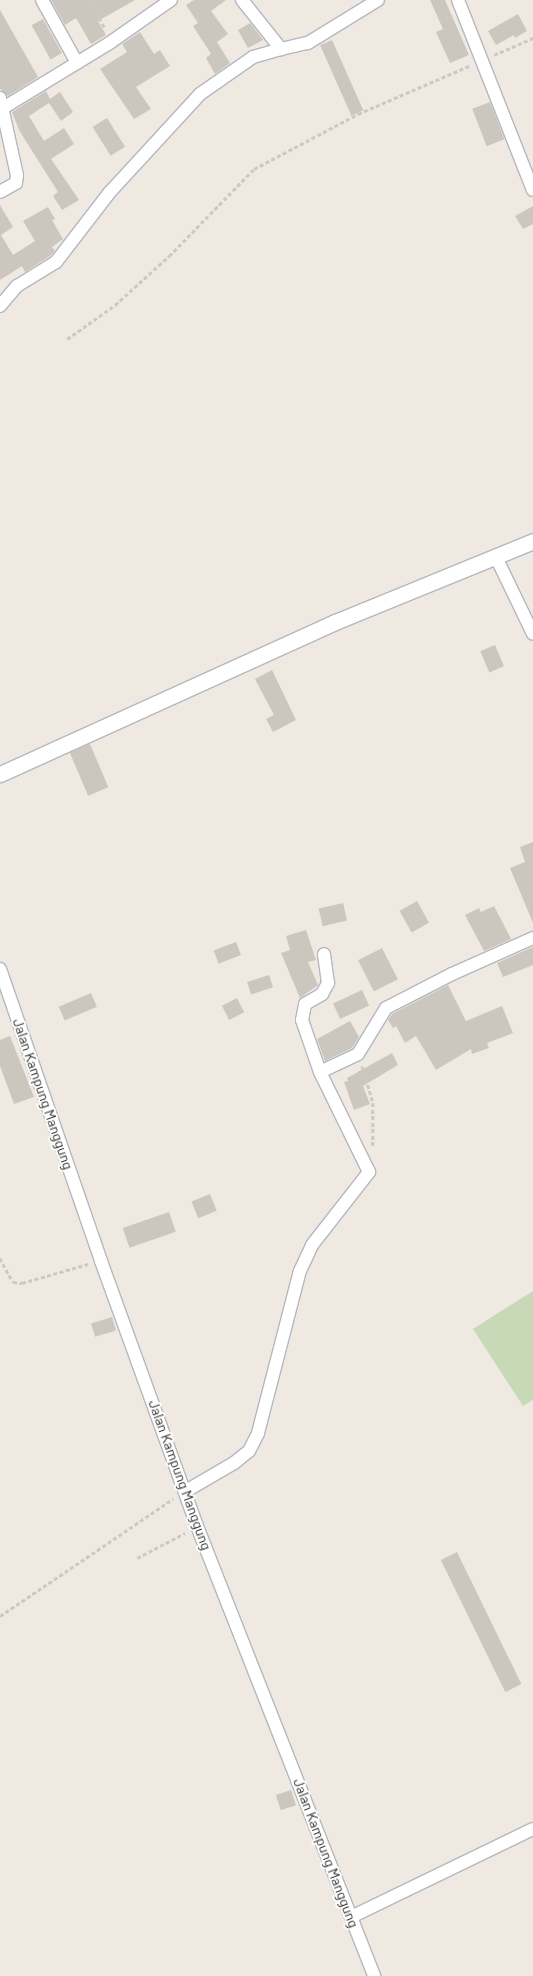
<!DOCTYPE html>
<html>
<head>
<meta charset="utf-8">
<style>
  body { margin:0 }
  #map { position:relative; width:533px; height:1976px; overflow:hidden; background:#efe9e1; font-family:Barlow,sans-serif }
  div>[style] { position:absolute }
  .cemetery>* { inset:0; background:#c8d9b8 }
  .building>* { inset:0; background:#cbc7bf; transform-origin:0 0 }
  .path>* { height:2.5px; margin-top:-1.25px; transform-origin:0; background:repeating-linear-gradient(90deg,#c9c9c9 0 4px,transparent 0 6.5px) }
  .roads { filter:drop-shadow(1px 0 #b4b7c1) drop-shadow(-1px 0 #b4b7c1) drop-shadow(0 1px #b4b7c1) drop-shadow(0 -1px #b4b7c1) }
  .minor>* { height:12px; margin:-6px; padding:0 6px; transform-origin:6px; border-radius:6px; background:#fff }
  .tertiary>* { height:15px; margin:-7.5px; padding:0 7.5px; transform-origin:7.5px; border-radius:7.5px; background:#fff }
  span { translate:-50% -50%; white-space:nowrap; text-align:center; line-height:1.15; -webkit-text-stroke:4px #fff; paint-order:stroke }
  .street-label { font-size:14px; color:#2e2e2e }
</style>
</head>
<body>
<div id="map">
  <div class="cemetery">
    <i style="clip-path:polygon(533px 1291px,533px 1400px,523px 1406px,473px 1329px)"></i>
  </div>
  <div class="building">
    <i style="clip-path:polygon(51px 0,135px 0,98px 21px,106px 35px,91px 44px,76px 18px,65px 25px)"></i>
    <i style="clip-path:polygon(194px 0,226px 0,211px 11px,228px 34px,217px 42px,230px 63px,215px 74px,206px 58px,211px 54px,193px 26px,198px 23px,186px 5px)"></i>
    <i style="clip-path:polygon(430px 0,445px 0,469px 55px,450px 63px,436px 32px,443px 29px)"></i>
    <i style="clip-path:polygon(0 10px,38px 77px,8px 96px,0 89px)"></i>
    <i style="clip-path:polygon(518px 14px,527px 31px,515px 38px,514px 35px,496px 45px,488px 31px)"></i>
    <i style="left:43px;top:19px;width:39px;height:13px;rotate:61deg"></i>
    <i style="clip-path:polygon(250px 23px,263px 40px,248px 48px,238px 30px)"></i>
    <i style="clip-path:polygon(140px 32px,154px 54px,160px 50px,170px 66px,136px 87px,151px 109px,134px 119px,100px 69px,127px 52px,122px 44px)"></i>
    <i style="left:332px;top:40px;width:77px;height:13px;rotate:66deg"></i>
    <i style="clip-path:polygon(46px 91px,50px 99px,60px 92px,73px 112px,61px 121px,49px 103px,29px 116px,44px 141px,64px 128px,74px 144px,51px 159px,79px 200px,62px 210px,53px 196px,58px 192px,19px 130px,12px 112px)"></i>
    <i style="left:490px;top:102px;width:40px;height:19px;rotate:69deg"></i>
    <i style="left:107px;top:118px;width:34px;height:17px;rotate:58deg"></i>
    <i style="clip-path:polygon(0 205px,13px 227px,1px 235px,13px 255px,35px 241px,23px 221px,48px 207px,55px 219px,52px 220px,63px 239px,52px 247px,55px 251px,50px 256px,25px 272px,22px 266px,0 280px)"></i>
    <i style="clip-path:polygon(533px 206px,533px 224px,523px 229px,515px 216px)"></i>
    <i style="left:495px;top:645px;width:23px;height:16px;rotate:67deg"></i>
    <i style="clip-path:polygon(272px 670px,296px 720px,273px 732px,266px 719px,274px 715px,255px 679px)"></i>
    <i style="left:90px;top:744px;width:47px;height:22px;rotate:67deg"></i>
    <i style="clip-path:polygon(533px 842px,533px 923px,510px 868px,525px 862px,520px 847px)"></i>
    <i style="left:417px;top:901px;width:25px;height:20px;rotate:61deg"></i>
    <i style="left:343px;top:903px;width:18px;height:25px;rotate:77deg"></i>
    <i style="clip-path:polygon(494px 906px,511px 939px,484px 951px,465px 915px,479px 908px,481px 912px)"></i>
    <i style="clip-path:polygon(306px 930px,316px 960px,308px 962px,318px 985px,300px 998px,281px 953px,290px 950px,286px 936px)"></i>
    <i style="left:236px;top:942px;width:14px;height:24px;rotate:69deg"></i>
    <i style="clip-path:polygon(533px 947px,533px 965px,503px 977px,497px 963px)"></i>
    <i style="left:382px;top:948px;width:35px;height:27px;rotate:63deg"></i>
    <i style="left:269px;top:975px;width:13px;height:23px;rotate:72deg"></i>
    <i style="clip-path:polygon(448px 985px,466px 1021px,502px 1006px,513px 1033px,487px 1043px,489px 1048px,472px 1054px,471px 1049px,436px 1070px,416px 1036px,405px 1043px,396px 1026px,393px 1028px,388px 1020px,392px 1014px)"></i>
    <i style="left:362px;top:990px;width:17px;height:32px;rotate:65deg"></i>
    <i style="left:91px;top:993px;width:15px;height:35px;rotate:67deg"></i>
    <i style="left:237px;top:998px;width:16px;height:17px;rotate:63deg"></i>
    <i style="clip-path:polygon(350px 1021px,359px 1037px,352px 1048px,325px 1061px,317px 1039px)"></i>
    <i style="clip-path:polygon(10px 1036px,34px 1097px,14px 1104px,0 1066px,0 1040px)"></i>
    <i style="clip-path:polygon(392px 1053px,398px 1065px,363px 1086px,370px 1104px,354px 1110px,344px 1082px,348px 1081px,347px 1078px)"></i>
    <i style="left:210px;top:1194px;width:18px;height:20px;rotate:68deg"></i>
    <i style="left:169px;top:1212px;width:21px;height:49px;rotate:71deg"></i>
    <i style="left:112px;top:1317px;width:14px;height:22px;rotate:73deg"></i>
    <i style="left:457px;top:1552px;width:147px;height:18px;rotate:64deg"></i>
    <i style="left:291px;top:1790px;width:16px;height:16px;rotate:72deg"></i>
  </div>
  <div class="path">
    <i style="left:91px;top:0;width:32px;rotate:64deg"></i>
    <i style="left:494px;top:55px;width:43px;rotate:-23.6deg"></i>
    <i style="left:67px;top:339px;width:59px;rotate:-35.3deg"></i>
    <i style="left:115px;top:305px;width:73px;rotate:-42.2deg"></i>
    <i style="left:169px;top:256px;width:122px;rotate:-45.7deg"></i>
    <i style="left:254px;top:169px;width:118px;rotate:-27.9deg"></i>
    <i style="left:358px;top:114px;width:123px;rotate:-23.4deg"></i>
    <i style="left:362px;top:1066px;width:39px;rotate:73deg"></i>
    <i style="left:373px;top:1103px;width:45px;rotate:90deg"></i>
    <i style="left:0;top:1258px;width:27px;rotate:62deg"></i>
    <i style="left:13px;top:1282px;width:9px;rotate:6deg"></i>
    <i style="left:22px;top:1283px;width:69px;rotate:-16.1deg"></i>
    <i style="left:137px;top:1558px;width:54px;rotate:-27.5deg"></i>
    <i style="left:0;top:1616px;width:209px;rotate:-34.1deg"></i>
  </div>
  <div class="roads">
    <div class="minor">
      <i style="left:42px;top:0;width:72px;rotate:60.9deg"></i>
      <i style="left:242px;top:0;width:63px;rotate:51.5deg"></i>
      <i style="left:458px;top:0;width:204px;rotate:68.5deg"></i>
      <i style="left:0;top:98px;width:79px;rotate:77.6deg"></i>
      <i style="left:17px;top:175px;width:8px;rotate:97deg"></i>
      <i style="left:16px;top:183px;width:18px;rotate:151deg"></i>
      <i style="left:3px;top:108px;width:127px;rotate:-31.4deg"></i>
      <i style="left:111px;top:42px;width:73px;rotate:-35deg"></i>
      <i style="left:0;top:306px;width:26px;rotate:-50deg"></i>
      <i style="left:17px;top:286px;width:46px;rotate:-31.6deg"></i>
      <i style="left:56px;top:262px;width:88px;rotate:-52.4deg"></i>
      <i style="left:110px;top:192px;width:133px;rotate:-47.4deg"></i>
      <i style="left:200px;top:94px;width:65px;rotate:-34.9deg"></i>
      <i style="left:253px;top:57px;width:29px;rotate:-16deg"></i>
      <i style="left:281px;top:49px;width:28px;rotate:-13deg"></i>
      <i style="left:308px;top:43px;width:82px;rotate:-31.6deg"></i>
      <i style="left:496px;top:557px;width:85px;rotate:64.3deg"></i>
      <i style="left:0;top:969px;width:309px;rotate:70.9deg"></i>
      <i style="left:101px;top:1261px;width:282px;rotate:70.1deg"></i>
      <i style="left:197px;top:1526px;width:484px;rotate:68.5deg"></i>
      <i style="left:320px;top:1072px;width:42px;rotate:-25.3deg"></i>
      <i style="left:358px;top:1054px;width:54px;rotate:-58.7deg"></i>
      <i style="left:386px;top:1008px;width:74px;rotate:-27.3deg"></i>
      <i style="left:452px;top:974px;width:89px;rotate:-24deg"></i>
      <i style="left:186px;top:1491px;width:56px;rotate:-30.3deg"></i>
      <i style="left:234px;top:1463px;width:19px;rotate:-39deg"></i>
      <i style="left:249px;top:1451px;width:20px;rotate:-63deg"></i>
      <i style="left:258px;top:1433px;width:167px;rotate:-75.5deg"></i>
      <i style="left:300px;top:1271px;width:29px;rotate:-65deg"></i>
      <i style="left:312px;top:1245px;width:93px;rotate:-52deg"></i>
      <i style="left:369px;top:1172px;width:111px;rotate:-116.1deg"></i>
      <i style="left:320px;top:1072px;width:55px;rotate:-109.1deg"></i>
      <i style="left:302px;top:1020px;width:16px;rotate:-79deg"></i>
      <i style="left:305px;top:1004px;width:20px;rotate:-30deg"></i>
      <i style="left:322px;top:994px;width:13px;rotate:-61deg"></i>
      <i style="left:328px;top:983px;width:29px;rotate:-98deg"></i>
      <i style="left:351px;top:1917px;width:202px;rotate:-25.8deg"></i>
    </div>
    <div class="tertiary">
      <i style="left:0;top:774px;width:368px;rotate:-24.4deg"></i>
      <i style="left:335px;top:622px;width:214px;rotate:-22.2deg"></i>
    </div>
  </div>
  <div class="street-label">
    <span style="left:43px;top:1094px;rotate:71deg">Jalan Kampung Manggung</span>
    <span style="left:180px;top:1475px;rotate:70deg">Jalan Kampung Manggung</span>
    <span style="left:326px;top:1853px;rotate:69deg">Jalan Kampung Manggung</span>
  </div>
</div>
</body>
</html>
